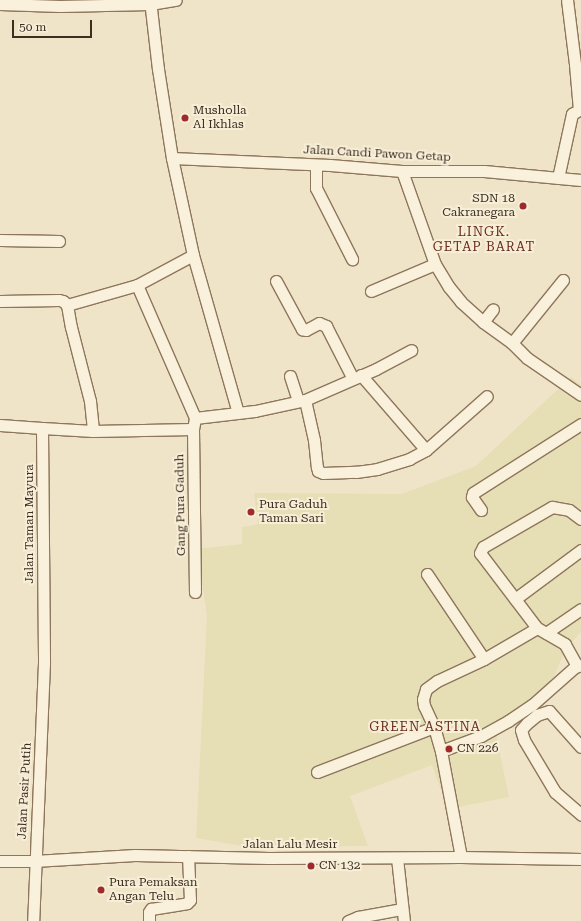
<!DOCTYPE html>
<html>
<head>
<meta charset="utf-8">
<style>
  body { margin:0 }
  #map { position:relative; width:581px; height:921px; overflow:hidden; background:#f0e4c8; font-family:"Roboto Serif",serif }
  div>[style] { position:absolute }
  .farmland>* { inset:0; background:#e6deb5 }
  .roads { filter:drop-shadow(1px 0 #8d765c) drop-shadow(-1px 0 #8d765c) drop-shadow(0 1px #8d765c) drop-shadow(0 -1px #8d765c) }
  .minor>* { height:11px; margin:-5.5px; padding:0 5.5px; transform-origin:5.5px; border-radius:5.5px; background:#faf1dc }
  .dots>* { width:11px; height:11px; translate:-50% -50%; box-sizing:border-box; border:2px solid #f7eed8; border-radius:50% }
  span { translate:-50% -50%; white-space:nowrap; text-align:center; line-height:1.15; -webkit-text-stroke:4px #f7eed8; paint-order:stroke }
  .poi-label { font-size:12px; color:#3d2e20 }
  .left { translate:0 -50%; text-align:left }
  .right { translate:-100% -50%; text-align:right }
  .street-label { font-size:12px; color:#3d2e20 }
  .neighbourhood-label { font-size:13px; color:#6b2e1e; letter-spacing:1px }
  .scale { position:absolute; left:12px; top:20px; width:80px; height:18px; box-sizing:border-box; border:2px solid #3d2e20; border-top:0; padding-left:5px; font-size:12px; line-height:14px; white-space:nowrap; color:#3d2e20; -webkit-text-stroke:3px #f7eed8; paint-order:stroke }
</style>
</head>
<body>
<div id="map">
  <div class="farmland">
    <i style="clip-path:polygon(571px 377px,581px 385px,581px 632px,565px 650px,544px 701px,496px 734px,509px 797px,448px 809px,432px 765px,350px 796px,368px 846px,248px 847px,196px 838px,207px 616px,197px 549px,242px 544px,242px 527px,258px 524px,254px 493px,402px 494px,476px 466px)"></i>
  </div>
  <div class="roads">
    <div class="minor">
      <i style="left:150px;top:0;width:69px;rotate:83.4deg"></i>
      <i style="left:158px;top:69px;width:90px;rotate:81.1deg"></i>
      <i style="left:172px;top:158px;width:99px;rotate:77.8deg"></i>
      <i style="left:193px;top:255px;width:64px;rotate:151.8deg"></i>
      <i style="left:137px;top:285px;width:145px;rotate:66.4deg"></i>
      <i style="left:0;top:4px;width:60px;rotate:1.9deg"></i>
      <i style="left:60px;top:6px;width:90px;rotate:-1.3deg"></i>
      <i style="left:150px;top:4px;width:26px;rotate:-9deg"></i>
      <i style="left:172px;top:158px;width:158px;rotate:2.5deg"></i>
      <i style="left:330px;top:165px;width:72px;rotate:4.8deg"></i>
      <i style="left:402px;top:171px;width:82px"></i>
      <i style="left:484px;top:171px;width:97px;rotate:5.3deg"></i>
      <i style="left:316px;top:165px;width:23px;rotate:90deg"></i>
      <i style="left:316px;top:188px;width:80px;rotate:63.1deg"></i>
      <i style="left:402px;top:171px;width:99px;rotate:70.5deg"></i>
      <i style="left:435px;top:264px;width:27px;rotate:59deg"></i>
      <i style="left:449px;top:287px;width:19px;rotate:51deg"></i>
      <i style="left:461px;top:302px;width:30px;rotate:42deg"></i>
      <i style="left:483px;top:322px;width:36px;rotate:36deg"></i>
      <i style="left:512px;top:343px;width:21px;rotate:45deg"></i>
      <i style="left:527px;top:358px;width:65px;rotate:34.4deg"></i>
      <i style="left:558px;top:178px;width:66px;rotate:-77.7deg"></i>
      <i style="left:572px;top:114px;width:8px;rotate:-30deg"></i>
      <i style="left:579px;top:110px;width:46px;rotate:-95deg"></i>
      <i style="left:575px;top:64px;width:64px;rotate:-97.1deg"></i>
      <i style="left:0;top:240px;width:59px;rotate:1deg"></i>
      <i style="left:193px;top:255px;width:164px;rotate:74.1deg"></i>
      <i style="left:276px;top:281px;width:55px;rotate:61.6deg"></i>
      <i style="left:302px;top:329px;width:4px;rotate:14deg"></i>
      <i style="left:306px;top:330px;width:15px;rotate:-28deg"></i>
      <i style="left:319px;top:323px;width:8px;rotate:23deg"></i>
      <i style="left:326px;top:326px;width:59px;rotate:63deg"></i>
      <i style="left:371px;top:291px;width:69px;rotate:-22.9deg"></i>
      <i style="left:0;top:301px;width:59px;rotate:-1deg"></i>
      <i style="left:59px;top:300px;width:4px;rotate:14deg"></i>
      <i style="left:63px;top:301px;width:6px;rotate:45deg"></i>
      <i style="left:67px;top:305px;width:22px;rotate:80deg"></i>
      <i style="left:71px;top:327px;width:76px;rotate:75.6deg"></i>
      <i style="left:90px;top:401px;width:30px;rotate:84deg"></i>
      <i style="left:67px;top:305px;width:73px;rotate:-15.9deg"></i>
      <i style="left:483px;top:322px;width:16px;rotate:-52deg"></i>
      <i style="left:512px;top:343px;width:81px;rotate:-51deg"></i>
      <i style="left:361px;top:375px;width:99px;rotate:49.1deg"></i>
      <i style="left:426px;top:450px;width:81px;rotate:-41.5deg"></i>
      <i style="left:290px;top:376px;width:26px;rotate:72deg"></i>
      <i style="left:305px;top:400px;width:41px;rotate:77.3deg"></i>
      <i style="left:314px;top:440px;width:27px;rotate:84deg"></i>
      <i style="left:317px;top:467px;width:4px;rotate:76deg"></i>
      <i style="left:318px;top:471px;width:5px;rotate:22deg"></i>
      <i style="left:323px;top:473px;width:33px;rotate:-2deg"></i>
      <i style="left:356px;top:472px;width:21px;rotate:-8deg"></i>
      <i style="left:377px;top:469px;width:34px;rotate:-17deg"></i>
      <i style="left:409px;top:459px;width:19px;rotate:-28deg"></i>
      <i style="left:195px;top:418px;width:60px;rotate:-6.7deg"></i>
      <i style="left:255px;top:411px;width:51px;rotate:-12.4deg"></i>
      <i style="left:305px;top:400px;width:77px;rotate:-23.6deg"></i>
      <i style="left:376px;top:369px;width:40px;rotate:-28deg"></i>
      <i style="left:195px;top:418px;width:11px;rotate:100deg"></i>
      <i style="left:193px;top:429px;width:163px;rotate:89.3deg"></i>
      <i style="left:0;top:425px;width:42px;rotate:4.1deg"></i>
      <i style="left:42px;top:428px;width:235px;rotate:89.5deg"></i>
      <i style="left:44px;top:663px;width:258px;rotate:92.4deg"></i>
      <i style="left:42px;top:428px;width:51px;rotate:3.4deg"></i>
      <i style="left:93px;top:431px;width:100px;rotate:-1.1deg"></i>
      <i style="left:481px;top:510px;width:16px;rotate:-125deg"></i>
      <i style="left:472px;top:497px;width:4px;rotate:-76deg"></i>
      <i style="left:473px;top:493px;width:128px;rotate:-32.6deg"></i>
      <i style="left:427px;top:574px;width:102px;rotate:56.2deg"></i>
      <i style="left:515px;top:599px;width:82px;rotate:-36.6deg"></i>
      <i style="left:546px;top:633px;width:42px;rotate:-34.4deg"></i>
      <i style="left:577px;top:666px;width:25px;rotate:-119deg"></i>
      <i style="left:565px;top:644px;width:32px;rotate:-150deg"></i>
      <i style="left:537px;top:628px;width:94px;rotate:-127.2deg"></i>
      <i style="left:480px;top:553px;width:7px;rotate:-63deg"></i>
      <i style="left:483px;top:547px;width:80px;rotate:-30.1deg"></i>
      <i style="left:552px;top:507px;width:17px;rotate:10deg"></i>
      <i style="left:569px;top:510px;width:15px;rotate:37deg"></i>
      <i style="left:434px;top:727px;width:23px;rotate:-115deg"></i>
      <i style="left:424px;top:706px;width:7px;rotate:-98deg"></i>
      <i style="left:423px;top:699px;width:10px;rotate:-73deg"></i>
      <i style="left:426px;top:689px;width:14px;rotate:-36deg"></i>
      <i style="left:437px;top:681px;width:52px;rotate:-25.1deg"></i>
      <i style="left:484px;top:659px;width:61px;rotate:-30.3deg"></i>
      <i style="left:581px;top:747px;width:48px;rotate:-131.6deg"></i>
      <i style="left:549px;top:711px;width:13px;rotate:162deg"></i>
      <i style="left:537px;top:715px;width:13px;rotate:141deg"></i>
      <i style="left:527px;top:723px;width:9px;rotate:131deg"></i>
      <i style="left:521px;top:730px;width:10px;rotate:73deg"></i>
      <i style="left:524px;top:740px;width:61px;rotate:59.2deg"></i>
      <i style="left:555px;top:792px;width:35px;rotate:41deg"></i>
      <i style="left:317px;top:772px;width:125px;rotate:-21deg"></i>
      <i style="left:434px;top:727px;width:25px;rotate:74deg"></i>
      <i style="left:461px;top:857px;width:108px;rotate:-100.7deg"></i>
      <i style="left:441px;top:751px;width:43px;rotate:-20.6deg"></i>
      <i style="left:481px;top:736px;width:31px;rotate:-29deg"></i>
      <i style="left:508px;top:721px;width:29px;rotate:-34deg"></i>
      <i style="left:532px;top:705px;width:57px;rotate:-41.5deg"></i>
      <i style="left:575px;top:667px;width:6px;rotate:-18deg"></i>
      <i style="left:397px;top:858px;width:63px;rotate:83.7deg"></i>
      <i style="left:0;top:861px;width:34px"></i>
      <i style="left:34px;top:861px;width:101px;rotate:-3.4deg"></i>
      <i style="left:135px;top:855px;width:133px;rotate:1.3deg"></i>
      <i style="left:268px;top:858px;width:193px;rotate:-0.3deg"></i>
      <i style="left:461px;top:857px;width:120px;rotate:1deg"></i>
      <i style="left:149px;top:921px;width:9px;rotate:-90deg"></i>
      <i style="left:149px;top:912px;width:4px;rotate:-56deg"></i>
      <i style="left:151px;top:909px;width:36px;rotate:-9deg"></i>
      <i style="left:187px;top:903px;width:4px;rotate:-45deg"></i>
      <i style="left:190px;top:900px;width:44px;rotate:-92.6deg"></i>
      <i style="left:348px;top:921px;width:11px;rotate:-22deg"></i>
      <i style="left:358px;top:917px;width:45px;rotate:-10.3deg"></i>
    </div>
  </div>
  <div class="dots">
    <i style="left:185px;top:118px;background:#9e2a2b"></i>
    <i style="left:523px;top:206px;background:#9e2a2b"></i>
    <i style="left:251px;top:512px;background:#9e2a2b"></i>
    <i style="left:449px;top:749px;background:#9e2a2b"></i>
    <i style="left:311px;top:866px;background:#9e2a2b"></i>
    <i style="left:101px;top:890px;background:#9e2a2b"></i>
  </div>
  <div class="poi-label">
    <span class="left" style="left:193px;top:118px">Musholla<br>Al Ikhlas</span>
    <span class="right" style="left:515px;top:206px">SDN 18<br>Cakranegara</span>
    <span class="left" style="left:259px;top:512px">Pura Gaduh<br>Taman Sari</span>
    <span class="left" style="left:457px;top:749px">CN 226</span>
    <span class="left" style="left:319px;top:866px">CN 132</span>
    <span class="left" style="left:109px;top:890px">Pura Pemaksan<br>Angan Telu</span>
  </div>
  <div class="street-label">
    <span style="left:377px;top:154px;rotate:3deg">Jalan Candi Pawon Getap</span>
    <span style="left:181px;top:505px;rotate:-91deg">Gang Pura Gaduh</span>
    <span style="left:30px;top:524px;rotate:-90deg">Jalan Taman Mayura</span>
    <span style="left:25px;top:791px;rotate:-87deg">Jalan Pasir Putih</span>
    <span style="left:290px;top:845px">Jalan Lalu Mesir</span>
  </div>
  <div class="neighbourhood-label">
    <span style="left:484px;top:240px">LINGK.<br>GETAP BARAT</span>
    <span style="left:425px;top:727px">GREEN ASTINA</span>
  </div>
  <div class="scale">50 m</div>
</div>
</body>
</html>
